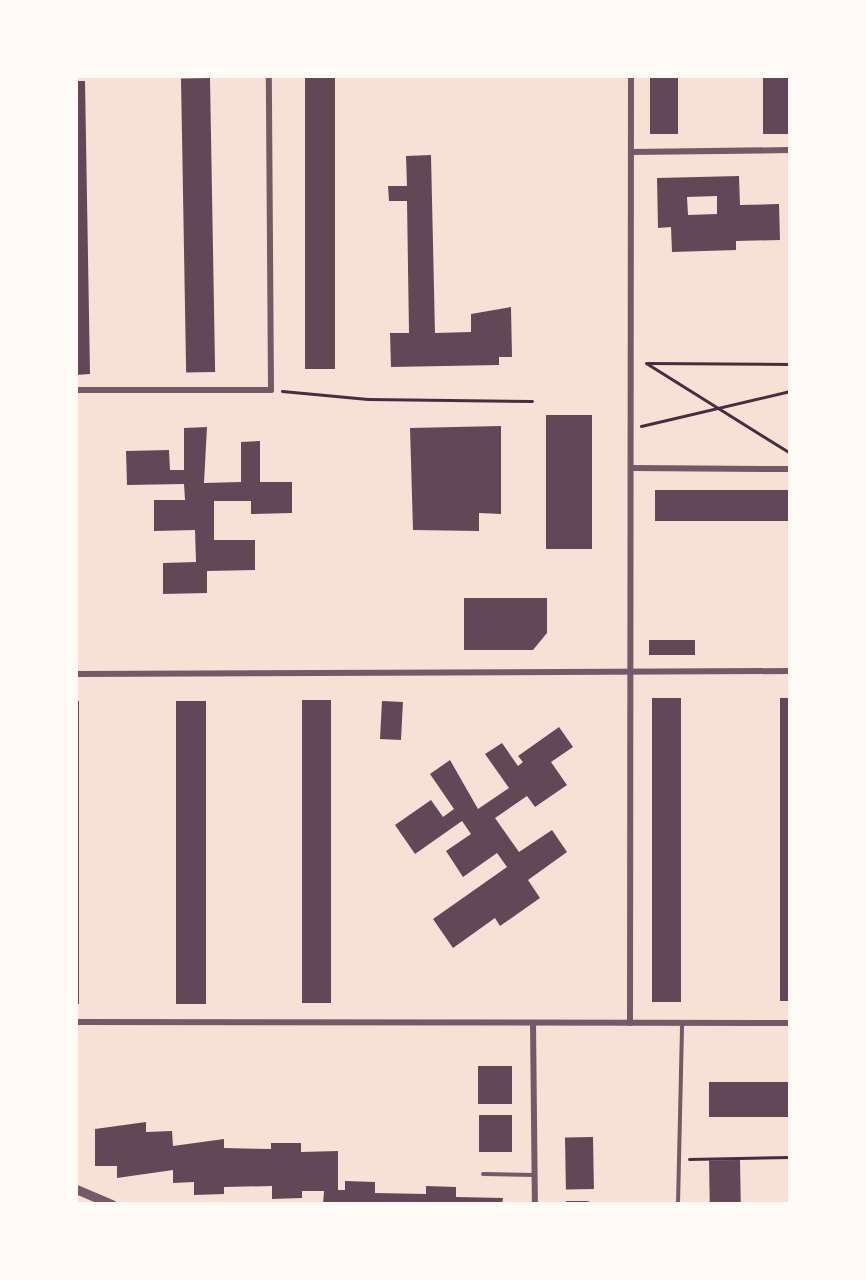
<!DOCTYPE html>
<html>
<head>
<meta charset="utf-8">
<style>
  body { margin:0 }
  #map { position:relative; width:866px; height:1280px; overflow:hidden; background:#f7e1d7; font-family:Lato,sans-serif }
  div>[style] { position:absolute }
  .building>* { inset:0; background:#644757; transform-origin:0 0 }
  .path>* { height:3px; margin:-1.5px; padding:0 1.5px; transform-origin:1.5px; border-radius:1.5px; background:#4a2c40 }
  .service>* { height:4px; margin:-2px; padding:0 2px; transform-origin:2px; border-radius:2px; background:#755966 }
  .minor>* { height:6px; margin:-3px; padding:0 3px; transform-origin:3px; border-radius:3px; background:#755966 }
  .tertiary>* { height:9px; margin:-4.5px; padding:0 4.5px; transform-origin:4.5px; border-radius:4.5px; background:#755966 }
  span { translate:-50% -50%; white-space:nowrap; text-align:center; line-height:1.15; -webkit-text-stroke:4.5px #fffaf5; paint-order:stroke }
  .frame { position:absolute; inset:0; border:78px solid #fffaf5; pointer-events:none }
</style>
</head>
<body>
<div id="map">
  <div class="building">
    <i style="left:305px;top:76px;width:30px;height:293px"></i>
    <i style="left:650px;top:76px;width:28px;height:58px"></i>
    <i style="left:763px;top:76px;width:27px;height:58px"></i>
    <i style="left:210px;top:78px;width:294px;height:29px;rotate:89deg"></i>
    <i style="clip-path:polygon(76px 81px,85px 81px,90px 374px,76px 375px)"></i>
    <i style="clip-path:polygon(431px 155px,435px 333px,471px 332px,471px 314px,511px 307px,512px 357px,499px 357px,499px 365px,391px 367px,390px 333px,409px 333px,407px 201px,389px 201px,388px 186px,407px 186px,406px 156px)"></i>
    <i style="clip-path:polygon(evenodd,739px 176px,740px 205px,779px 204px,780px 240px,736px 241px,736px 250px,672px 252px,671px 227px,658px 228px,657px 178px,739px 176px,717px 196px,717px 214px,688px 215px,687px 197px,717px 196px)"></i>
    <i style="left:592px;top:415px;width:134px;height:46px;rotate:90deg"></i>
    <i style="clip-path:polygon(501px 426px,501px 514px,479px 513px,479px 531px,413px 530px,410px 428px)"></i>
    <i style="clip-path:polygon(207px 427px,204px 483px,241px 482px,241px 442px,260px 441px,260px 482px,292px 482px,292px 513px,251px 514px,251px 501px,214px 501px,214px 540px,255px 540px,255px 570px,207px 571px,207px 593px,163px 594px,163px 563px,196px 562px,195px 530px,154px 531px,154px 500px,185px 500px,184px 484px,127px 485px,126px 451px,169px 450px,170px 470px,184px 470px,184px 428px)"></i>
    <i style="left:655px;top:490px;width:135px;height:31px"></i>
    <i style="clip-path:polygon(464px 598px,547px 598px,547px 633px,533px 650px,464px 650px)"></i>
    <i style="left:649px;top:640px;width:46px;height:15px"></i>
    <i style="left:681px;top:698px;width:304px;height:29px;rotate:90deg"></i>
    <i style="left:780px;top:698px;width:10px;height:303px"></i>
    <i style="left:302px;top:700px;width:29px;height:303px"></i>
    <i style="left:76px;top:701px;width:3px;height:303px"></i>
    <i style="left:176px;top:701px;width:30px;height:303px"></i>
    <i style="left:382px;top:701px;width:21px;height:38px;rotate:3deg"></i>
    <i style="clip-path:polygon(559px 727px,573px 747px,551px 762px,567px 785px,535px 807px,527px 796px,495px 818px,519px 852px,552px 830px,567px 852px,528px 880px,540px 898px,500px 926px,495px 918px,453px 948px,433px 919px,507px 867px,497px 853px,463px 877px,446px 851px,471px 834px,462px 821px,415px 854px,395px 825px,431px 800px,443px 817px,454px 809px,430px 774px,450px 760px,478px 809px,509px 788px,485px 754px,502px 743px,518px 766px,523px 762px,518px 756px)"></i>
    <i style="left:478px;top:1066px;width:34px;height:38px"></i>
    <i style="left:790px;top:1082px;width:35px;height:81px;rotate:90deg"></i>
    <i style="left:479px;top:1115px;width:33px;height:37px"></i>
    <i style="clip-path:polygon(146px 1122px,146px 1132px,172px 1131px,173px 1146px,224px 1139px,224px 1148px,271px 1149px,271px 1143px,301px 1143px,301px 1152px,338px 1151px,338px 1190px,345px 1190px,345px 1181px,375px 1182px,375px 1193px,426px 1194px,426px 1186px,456px 1187px,456px 1197px,503px 1198px,502px 1204px,323px 1204px,324px 1191px,302px 1191px,302px 1198px,272px 1199px,272px 1186px,224px 1187px,224px 1194px,194px 1195px,194px 1182px,173px 1183px,173px 1170px,117px 1178px,117px 1166px,95px 1166px,95px 1129px)"></i>
    <i style="left:593px;top:1137px;width:52px;height:28px;rotate:89deg"></i>
    <i style="left:740px;top:1160px;width:44px;height:31px;rotate:89deg"></i>
    <i style="clip-path:polygon(566px 1201px,587px 1201px,594px 1203px,566px 1204px)"></i>
  </div>
  <div class="path">
    <i style="left:646px;top:363px;width:170px;rotate:32deg"></i>
    <i style="left:648px;top:363px;width:142px;rotate:0.4deg"></i>
    <i style="left:282px;top:391px;width:86px;rotate:5.3deg"></i>
    <i style="left:368px;top:399px;width:164px;rotate:0.7deg"></i>
    <i style="left:641px;top:426px;width:153px;rotate:-13.2deg"></i>
    <i style="left:689px;top:1159px;width:101px;rotate:-1.1deg"></i>
  </div>
  <div class="service">
    <i style="left:483px;top:1174px;width:52px;rotate:1.1deg"></i>
    <i style="left:678px;top:1204px;width:181px;rotate:-88.7deg"></i>
  </div>
  <div class="minor">
    <i style="left:631px;top:152px;width:159px;rotate:-0.7deg"></i>
    <i style="left:76px;top:390px;width:195px"></i>
    <i style="left:271px;top:390px;width:314px;rotate:-90.4deg"></i>
    <i style="left:631px;top:468px;width:159px;rotate:0.4deg"></i>
    <i style="left:76px;top:674px;width:714px;rotate:-0.24deg"></i>
    <i style="left:76px;top:1022px;width:714px;rotate:0.08deg"></i>
    <i style="left:533px;top:1023px;width:181px;rotate:89.4deg"></i>
    <i style="left:630px;top:1023px;width:947px;rotate:-89.94deg"></i>
  </div>
  <div class="tertiary">
    <i style="left:76px;top:1189px;width:39px;rotate:23deg"></i>
  </div>
  <div class="frame"></div>
</div>
</body>
</html>
